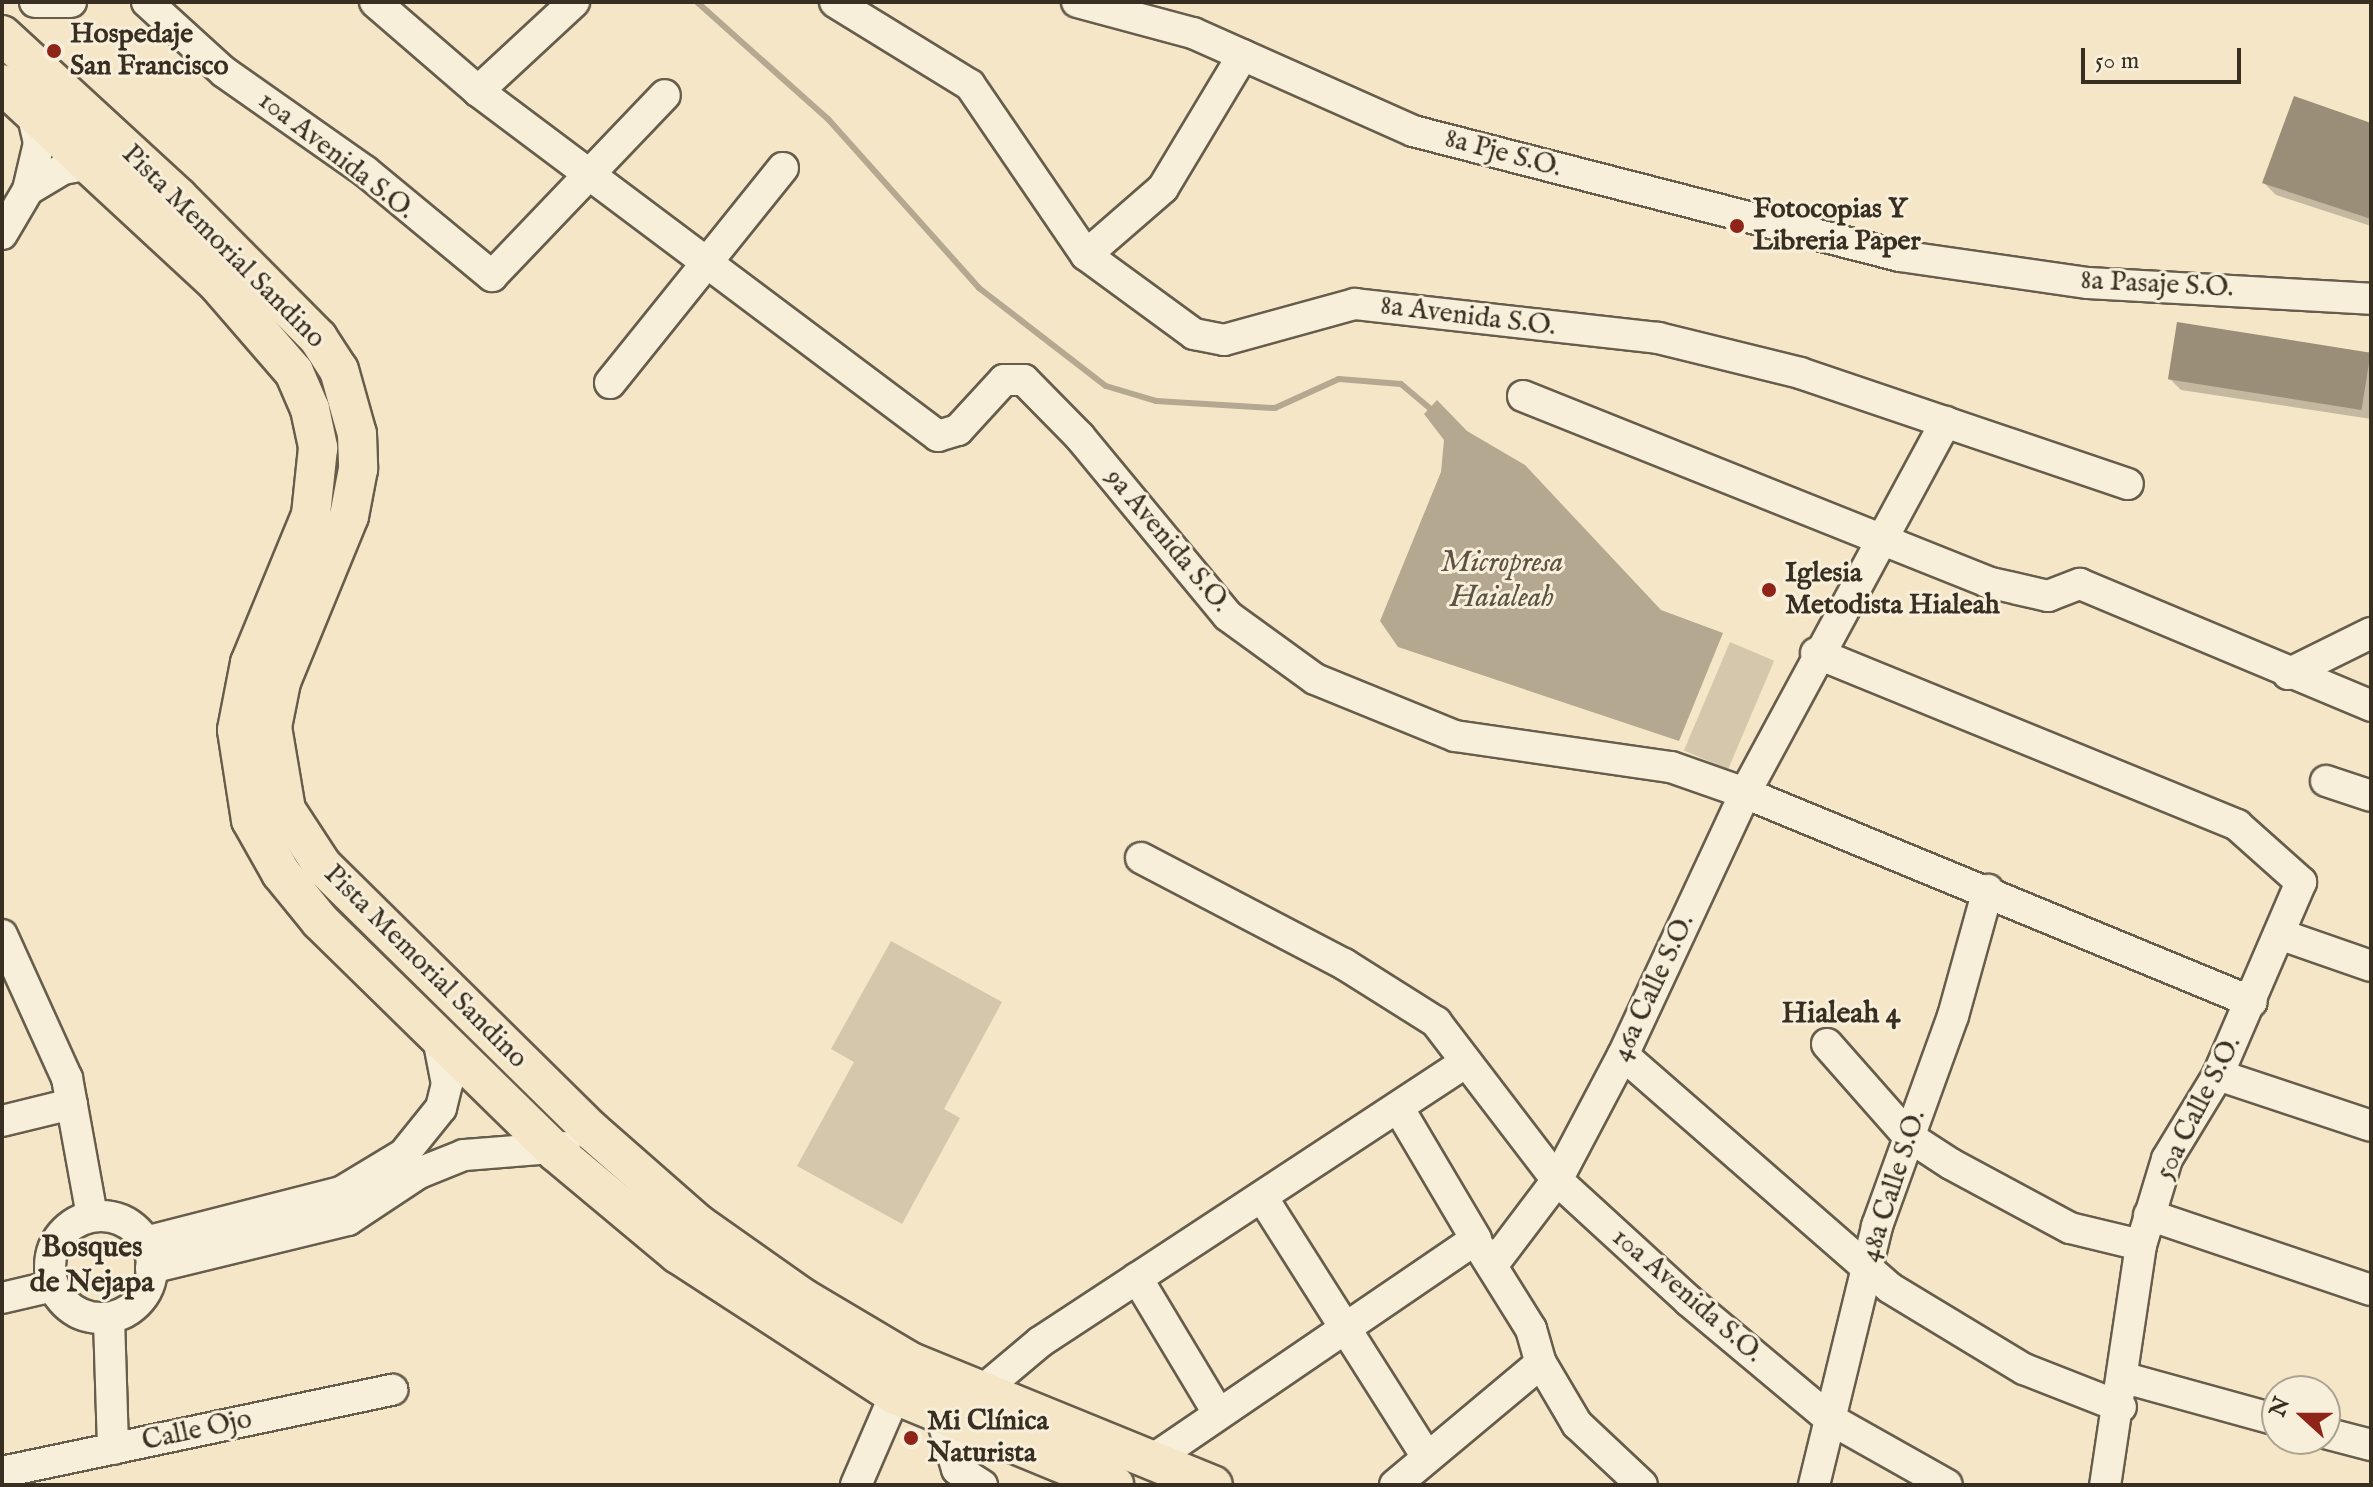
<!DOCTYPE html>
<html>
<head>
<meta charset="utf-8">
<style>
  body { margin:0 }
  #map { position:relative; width:2373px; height:1487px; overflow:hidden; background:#f5e6c8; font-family:"IM FELL English",serif }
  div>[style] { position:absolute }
  .green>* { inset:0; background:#d5c7ac; transform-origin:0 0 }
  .water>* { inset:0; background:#b5a890 }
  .shadow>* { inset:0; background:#0003 }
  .stream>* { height:6px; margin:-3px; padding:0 3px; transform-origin:3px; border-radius:3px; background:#b5a890 }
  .building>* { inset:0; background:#9a8e78; transform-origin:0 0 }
  .roads { filter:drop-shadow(2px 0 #675d4c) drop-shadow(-2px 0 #675d4c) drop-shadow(0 2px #675d4c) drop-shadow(0 -2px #675d4c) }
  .minor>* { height:30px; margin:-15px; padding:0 15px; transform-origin:15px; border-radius:15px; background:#f8efdb }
  .minor>.ring { margin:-15px; padding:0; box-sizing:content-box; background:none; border:30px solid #f8efdb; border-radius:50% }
  .major>* { height:38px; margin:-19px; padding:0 19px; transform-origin:19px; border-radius:19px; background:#f5e6c8 }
  .dots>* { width:22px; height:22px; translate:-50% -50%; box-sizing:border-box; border:4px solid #f8efdb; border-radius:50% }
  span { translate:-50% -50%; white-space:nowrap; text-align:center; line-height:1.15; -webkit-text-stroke:6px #f8efdb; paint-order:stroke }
  .poi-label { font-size:28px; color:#382f22; font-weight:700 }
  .left { translate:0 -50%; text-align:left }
  .street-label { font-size:28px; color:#382f22 }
  .water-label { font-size:30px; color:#5e5343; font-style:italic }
  .neighbourhood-label { font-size:30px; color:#382f22; font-weight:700 }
  .frame { position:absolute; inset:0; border:4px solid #382f22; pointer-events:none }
  .north { position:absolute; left:2261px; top:1375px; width:80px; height:80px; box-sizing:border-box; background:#f8efdb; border:2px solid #aba291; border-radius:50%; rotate:291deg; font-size:22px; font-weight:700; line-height:32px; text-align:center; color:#382f22 }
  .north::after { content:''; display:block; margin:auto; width:28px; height:36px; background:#8f2418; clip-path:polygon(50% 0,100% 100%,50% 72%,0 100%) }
  .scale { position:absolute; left:2081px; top:48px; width:160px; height:36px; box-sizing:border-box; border:4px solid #382f22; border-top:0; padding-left:10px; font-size:24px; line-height:28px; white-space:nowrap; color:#382f22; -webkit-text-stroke:6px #f8efdb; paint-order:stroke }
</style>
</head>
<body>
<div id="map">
  <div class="green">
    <i style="left:1730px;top:642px;width:48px;height:118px;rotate:23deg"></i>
    <i style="clip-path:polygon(891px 941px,1002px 1002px,944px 1109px,960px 1118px,902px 1224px,797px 1166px,854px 1062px,831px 1049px)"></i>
  </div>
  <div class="water">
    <i style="clip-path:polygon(1437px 400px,1467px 431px,1525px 465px,1661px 610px,1723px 633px,1679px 741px,1398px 647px,1380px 621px,1441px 472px,1444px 440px,1424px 414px)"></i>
  </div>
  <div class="shadow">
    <i style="clip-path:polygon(2371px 125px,2371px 226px,2276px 195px,2264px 183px)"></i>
    <i style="clip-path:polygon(2371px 352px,2371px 419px,2181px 390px,2169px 378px)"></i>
  </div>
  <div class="stream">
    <i style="left:697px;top:2px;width:176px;rotate:41.8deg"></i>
    <i style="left:828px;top:119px;width:227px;rotate:48.2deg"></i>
    <i style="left:979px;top:288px;width:160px;rotate:37.7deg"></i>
    <i style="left:1106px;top:386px;width:52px;rotate:16.7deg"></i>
    <i style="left:1156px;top:401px;width:119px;rotate:3.4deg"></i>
    <i style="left:1275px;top:408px;width:70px;rotate:-24.4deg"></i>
    <i style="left:1339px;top:379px;width:62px;rotate:4.6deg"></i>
    <i style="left:1401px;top:384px;width:38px;rotate:40deg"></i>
  </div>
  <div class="building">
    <i style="clip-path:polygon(2294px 96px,2371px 123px,2371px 219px,2262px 183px)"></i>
    <i style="left:2177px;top:322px;width:196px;height:58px;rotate:9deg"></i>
  </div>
  <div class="roads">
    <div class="minor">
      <i style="left:35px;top:2px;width:36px"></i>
      <i style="left:147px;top:2px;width:104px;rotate:42.3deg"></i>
      <i style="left:224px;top:72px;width:172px;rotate:35.1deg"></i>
      <i style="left:365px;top:171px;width:165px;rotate:39.6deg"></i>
      <i style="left:492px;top:276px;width:250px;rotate:-46.3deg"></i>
      <i style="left:375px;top:2px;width:136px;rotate:40.8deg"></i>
      <i style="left:478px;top:91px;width:575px;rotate:36.87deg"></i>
      <i style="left:938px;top:436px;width:21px;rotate:-17deg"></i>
      <i style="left:958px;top:430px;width:68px;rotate:-47.4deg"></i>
      <i style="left:1004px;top:380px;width:20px"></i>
      <i style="left:1024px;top:380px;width:80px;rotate:45.5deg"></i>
      <i style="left:1080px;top:437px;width:232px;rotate:50.4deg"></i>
      <i style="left:1228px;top:616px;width:107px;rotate:35.9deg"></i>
      <i style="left:1315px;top:679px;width:151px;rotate:22.2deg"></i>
      <i style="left:1455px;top:736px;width:218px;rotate:8.2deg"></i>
      <i style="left:1671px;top:767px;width:78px;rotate:19.4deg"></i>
      <i style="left:1745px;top:793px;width:548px;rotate:22.4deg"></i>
      <i style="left:835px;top:2px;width:158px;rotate:31.6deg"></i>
      <i style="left:970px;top:85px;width:206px;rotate:55.7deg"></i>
      <i style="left:1086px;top:255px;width:134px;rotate:36.2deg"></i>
      <i style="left:1194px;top:334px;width:31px;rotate:11deg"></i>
      <i style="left:1224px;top:340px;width:136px;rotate:-15.4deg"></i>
      <i style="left:1355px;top:304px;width:305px;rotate:6.4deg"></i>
      <i style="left:1658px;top:338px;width:146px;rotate:13.8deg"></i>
      <i style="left:1800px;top:373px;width:346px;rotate:18.7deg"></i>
      <i style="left:1077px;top:2px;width:120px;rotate:15deg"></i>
      <i style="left:1193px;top:33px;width:241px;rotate:24deg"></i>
      <i style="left:1413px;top:131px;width:503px;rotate:14.4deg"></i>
      <i style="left:1900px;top:256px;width:190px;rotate:8.2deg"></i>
      <i style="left:2088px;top:283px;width:283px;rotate:3.2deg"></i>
      <i style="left:478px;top:91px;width:131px;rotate:-42.8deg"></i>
      <i style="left:28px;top:190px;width:41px;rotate:-31deg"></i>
      <i style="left:63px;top:169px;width:27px;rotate:-10deg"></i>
      <i style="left:2px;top:234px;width:51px;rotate:-59.4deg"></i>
      <i style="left:28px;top:190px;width:48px;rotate:-76.8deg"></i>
      <i style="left:39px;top:143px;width:37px;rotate:-103deg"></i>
      <i style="left:1086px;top:255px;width:102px;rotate:-41deg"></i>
      <i style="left:1163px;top:188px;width:155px;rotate:-59deg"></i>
      <i style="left:610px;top:383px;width:276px;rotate:-51.2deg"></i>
      <i style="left:1523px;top:396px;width:500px;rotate:21.8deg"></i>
      <i style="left:1987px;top:582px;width:63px;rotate:12.9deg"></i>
      <i style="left:2048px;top:596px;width:34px;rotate:-21deg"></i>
      <i style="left:2080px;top:584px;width:316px;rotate:22.7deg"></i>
      <i style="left:1816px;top:653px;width:455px;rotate:22.2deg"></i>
      <i style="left:2237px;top:825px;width:86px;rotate:41.7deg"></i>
      <i style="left:2301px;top:882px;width:210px;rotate:113.3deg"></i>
      <i style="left:2218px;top:1075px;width:98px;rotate:121.3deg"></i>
      <i style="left:2167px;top:1159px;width:90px;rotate:106.8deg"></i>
      <i style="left:2141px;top:1245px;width:243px;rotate:98.5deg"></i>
      <i style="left:2288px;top:674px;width:93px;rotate:-26.3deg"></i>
      <i style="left:2326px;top:781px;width:47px;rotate:18.4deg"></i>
      <i style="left:1141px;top:858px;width:229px;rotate:27.6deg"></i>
      <i style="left:1344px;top:964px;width:109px;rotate:32.2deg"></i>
      <i style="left:1436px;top:1022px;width:199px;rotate:52.6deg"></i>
      <i style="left:1557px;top:1180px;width:179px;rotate:42.5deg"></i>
      <i style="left:1689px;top:1301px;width:184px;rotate:39.9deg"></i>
      <i style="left:1830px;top:1419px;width:134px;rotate:29.4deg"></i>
      <i style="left:2px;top:935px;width:157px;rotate:65.6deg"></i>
      <i style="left:67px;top:1078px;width:139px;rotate:79.7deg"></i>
      <i style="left:2282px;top:935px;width:94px;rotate:19.2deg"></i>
      <i style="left:1827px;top:1044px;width:123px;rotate:48.6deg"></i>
      <i style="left:1908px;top:1136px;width:51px;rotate:33.1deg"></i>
      <i style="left:1951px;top:1164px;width:135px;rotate:28.3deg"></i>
      <i style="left:2070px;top:1228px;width:73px;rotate:13.5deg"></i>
      <i style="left:1623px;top:1055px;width:354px;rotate:41.1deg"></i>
      <i style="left:1890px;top:1288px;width:157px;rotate:31.2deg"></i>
      <i style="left:2024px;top:1369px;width:104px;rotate:21.4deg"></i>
      <i style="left:2218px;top:1075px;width:161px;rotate:18.4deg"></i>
      <i style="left:2px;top:1121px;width:72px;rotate:-13.7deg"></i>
      <i style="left:1262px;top:1197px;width:308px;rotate:57.6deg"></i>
      <i style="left:2149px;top:1215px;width:234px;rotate:18.7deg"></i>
      <i class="ring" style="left:50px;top:1216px;width:72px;height:72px"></i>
      <i style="left:145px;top:1242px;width:202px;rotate:-14.3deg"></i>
      <i style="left:341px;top:1192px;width:74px;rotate:-31.1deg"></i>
      <i style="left:404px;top:1154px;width:59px;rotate:-51.2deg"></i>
      <i style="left:441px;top:1108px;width:25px;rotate:-76deg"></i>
      <i style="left:447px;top:1084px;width:47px;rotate:-101.1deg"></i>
      <i style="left:1481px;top:1249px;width:94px;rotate:58deg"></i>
      <i style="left:1531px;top:1329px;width:35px;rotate:74deg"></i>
      <i style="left:1492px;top:1266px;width:108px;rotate:-52.9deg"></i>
      <i style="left:1557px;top:1180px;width:141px;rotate:-62.2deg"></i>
      <i style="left:1623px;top:1055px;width:289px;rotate:-65deg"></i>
      <i style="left:1745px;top:793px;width:422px;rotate:-61.6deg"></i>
      <i style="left:151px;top:1268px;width:203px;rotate:-13.7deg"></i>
      <i style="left:348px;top:1220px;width:85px;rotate:-33.5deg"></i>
      <i style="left:419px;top:1173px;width:48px;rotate:-21.8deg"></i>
      <i style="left:464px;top:1155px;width:101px;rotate:-4.5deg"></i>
      <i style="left:1137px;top:1278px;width:157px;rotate:59deg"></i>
      <i style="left:2px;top:1298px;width:52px;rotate:-13.2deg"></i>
      <i style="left:109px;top:1319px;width:130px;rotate:88.2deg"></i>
      <i style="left:2125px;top:1378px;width:158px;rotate:15.4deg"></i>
      <i style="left:983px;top:1390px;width:75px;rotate:-40.1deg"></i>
      <i style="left:1040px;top:1342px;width:506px;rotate:-33.31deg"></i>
      <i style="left:940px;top:1413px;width:59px;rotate:73.1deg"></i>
      <i style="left:957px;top:1469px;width:30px;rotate:33deg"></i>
      <i style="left:2325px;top:1433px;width:48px;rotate:14.6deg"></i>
      <i style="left:1152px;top:1460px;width:392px;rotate:-34.3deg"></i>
      <i style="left:1476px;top:1239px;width:153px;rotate:-120.6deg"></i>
      <i style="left:2px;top:1472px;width:399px;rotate:-11.9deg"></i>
      <i style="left:856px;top:1485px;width:98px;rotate:-66.6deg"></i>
      <i style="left:1395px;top:1485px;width:190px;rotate:-39.9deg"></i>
      <i style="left:1541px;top:1363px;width:71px;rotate:59.5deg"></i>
      <i style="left:1577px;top:1424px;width:89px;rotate:43.2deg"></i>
      <i style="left:1814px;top:1485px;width:267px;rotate:-76.3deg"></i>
      <i style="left:1877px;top:1226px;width:223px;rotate:-70.1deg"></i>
      <i style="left:1953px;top:1016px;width:131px;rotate:-74.5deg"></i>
    </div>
    <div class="major">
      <i style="left:2px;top:35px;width:239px;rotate:42.6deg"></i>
      <i style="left:178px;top:197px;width:199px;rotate:45.2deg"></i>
      <i style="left:318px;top:338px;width:38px;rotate:57deg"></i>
      <i style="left:339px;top:370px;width:66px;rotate:74.3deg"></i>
      <i style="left:357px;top:434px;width:35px;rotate:88deg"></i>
      <i style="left:358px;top:469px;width:48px;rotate:100.8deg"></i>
      <i style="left:349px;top:516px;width:179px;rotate:112.3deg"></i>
      <i style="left:281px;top:682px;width:46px;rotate:101.3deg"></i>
      <i style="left:272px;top:727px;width:84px;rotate:80.4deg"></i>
      <i style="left:286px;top:810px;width:66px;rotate:56.8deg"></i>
      <i style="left:322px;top:865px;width:379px;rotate:44.6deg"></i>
      <i style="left:592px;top:1131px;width:141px;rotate:41.3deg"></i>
      <i style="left:698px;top:1224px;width:128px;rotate:35.2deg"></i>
      <i style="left:803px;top:1298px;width:126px;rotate:30.7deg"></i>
      <i style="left:911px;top:1362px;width:326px;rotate:22.2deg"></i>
      <i style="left:2px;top:84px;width:292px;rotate:42.8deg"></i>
      <i style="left:216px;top:282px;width:119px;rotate:49.1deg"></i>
      <i style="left:294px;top:372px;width:40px;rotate:66.6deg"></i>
      <i style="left:310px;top:409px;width:40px;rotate:78deg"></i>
      <i style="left:318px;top:448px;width:67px;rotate:96deg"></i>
      <i style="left:311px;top:515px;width:160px;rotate:112.4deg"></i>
      <i style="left:250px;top:663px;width:68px;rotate:101deg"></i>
      <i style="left:237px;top:730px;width:91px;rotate:81.2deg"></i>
      <i style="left:251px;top:820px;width:61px;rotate:60.5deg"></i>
      <i style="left:281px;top:873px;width:62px;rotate:50.9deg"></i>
      <i style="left:320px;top:921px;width:330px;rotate:44.4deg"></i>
      <i style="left:556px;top:1152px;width:159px;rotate:39.9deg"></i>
      <i style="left:678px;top:1254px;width:259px;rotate:33deg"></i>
      <i style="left:895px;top:1395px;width:237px;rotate:22.3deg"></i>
    </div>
  </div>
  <div class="dots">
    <i style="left:54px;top:51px;background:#8f2418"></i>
    <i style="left:1737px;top:226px;background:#8f2418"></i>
    <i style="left:1769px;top:590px;background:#8f2418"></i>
    <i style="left:911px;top:1438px;background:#8f2418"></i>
  </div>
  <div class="poi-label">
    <span class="left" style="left:70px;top:51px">Hospedaje<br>San Francisco</span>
    <span class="left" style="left:1753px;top:226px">Fotocopias Y<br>Libreria Paper</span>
    <span class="left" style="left:1785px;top:590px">Iglesia<br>Metodista Hialeah</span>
    <span class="left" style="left:927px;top:1438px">Mi Clínica<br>Naturista</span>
  </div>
  <div class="street-label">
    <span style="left:1503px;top:154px;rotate:15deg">8a Pje S.O.</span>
    <span style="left:336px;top:156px;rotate:38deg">10a Avenida S.O.</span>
    <span style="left:223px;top:247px;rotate:45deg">Pista Memorial Sandino</span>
    <span style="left:2157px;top:285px;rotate:3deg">8a Pasaje S.O.</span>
    <span style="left:1468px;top:317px;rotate:7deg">8a Avenida S.O.</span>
    <span style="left:1167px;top:541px;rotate:50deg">9a Avenida S.O.</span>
    <span style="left:425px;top:967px;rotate:45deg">Pista Memorial Sandino</span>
    <span style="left:1654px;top:988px;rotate:-65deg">46a Calle S.O.</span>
    <span style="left:2199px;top:1108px;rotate:-63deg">50a Calle S.O.</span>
    <span style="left:1894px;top:1186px;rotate:-72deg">48a Calle S.O.</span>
    <span style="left:1687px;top:1296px;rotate:41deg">10a Avenida S.O.</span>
    <span style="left:197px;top:1431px;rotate:-12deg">Calle Ojo</span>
  </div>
  <div class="water-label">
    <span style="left:1502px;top:580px">Micropresa<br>Haialeah</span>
  </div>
  <div class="neighbourhood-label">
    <span style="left:1841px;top:1014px">Hialeah 4</span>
    <span style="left:92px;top:1265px">Bosques<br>de Nejapa</span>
  </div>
  <div class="frame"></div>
  <div class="north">N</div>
  <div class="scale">50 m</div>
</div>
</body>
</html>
